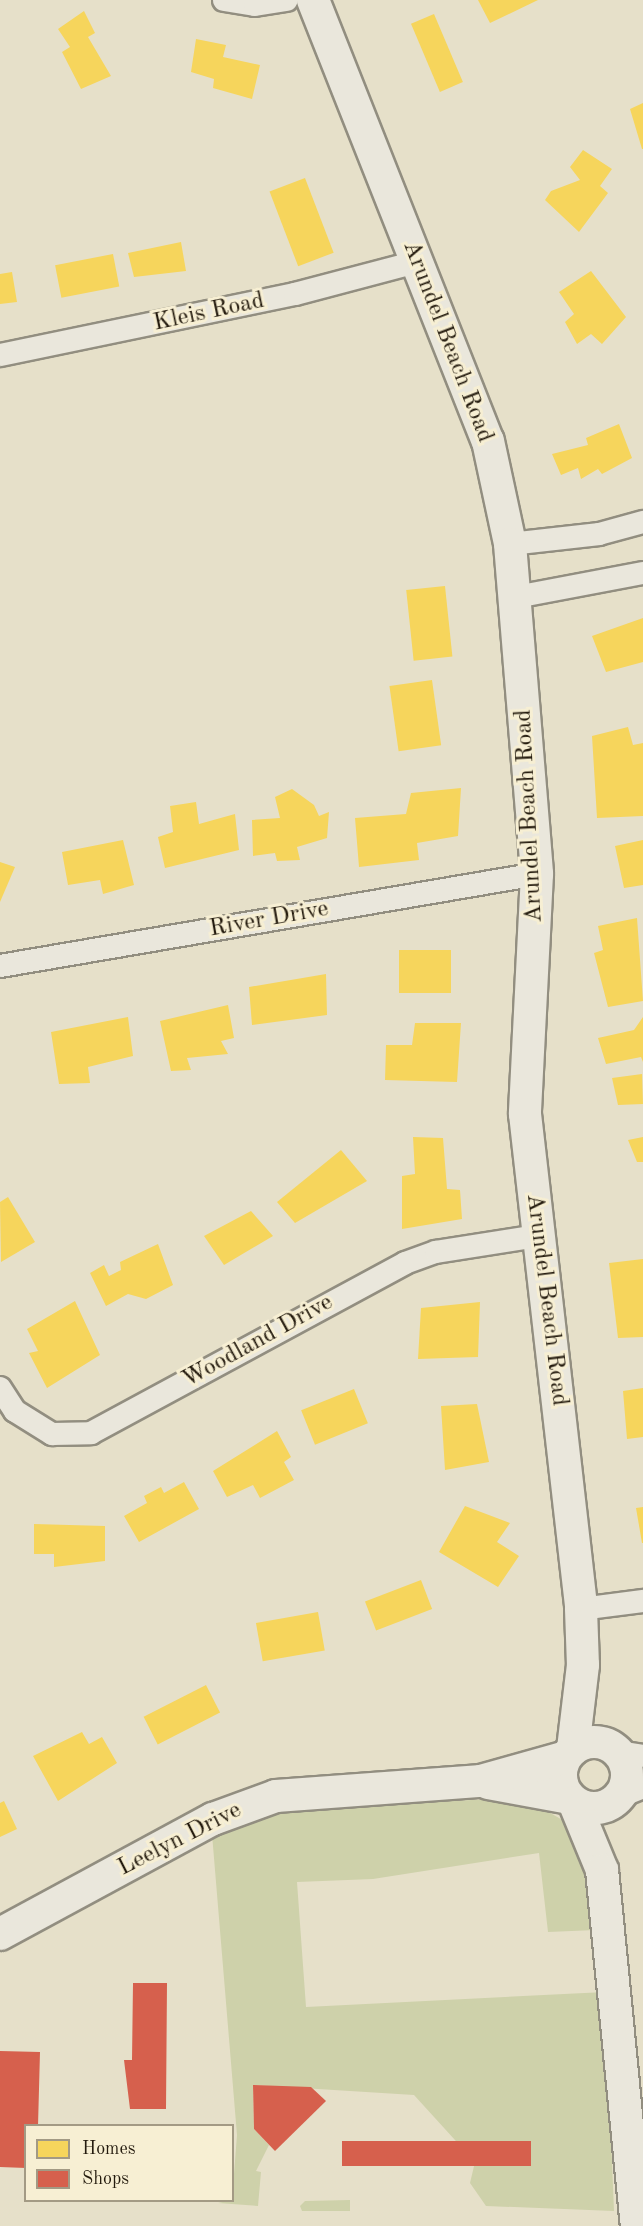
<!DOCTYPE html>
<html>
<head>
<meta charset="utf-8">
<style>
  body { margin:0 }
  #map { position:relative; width:643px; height:2226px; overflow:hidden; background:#e6e0c9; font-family:"Old Standard TT",serif }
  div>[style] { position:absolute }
  .green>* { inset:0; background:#ced1aa }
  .homes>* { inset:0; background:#f6d55c; transform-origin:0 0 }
  .shops>* { inset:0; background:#d6604d; transform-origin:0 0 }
  .roads { filter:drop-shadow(2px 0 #928e80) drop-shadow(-2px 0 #928e80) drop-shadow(0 2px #928e80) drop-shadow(0 -2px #928e80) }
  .street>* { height:22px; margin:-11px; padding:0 11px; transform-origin:11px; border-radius:11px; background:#eae7dc }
  .secondary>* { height:32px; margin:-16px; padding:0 16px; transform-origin:16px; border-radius:16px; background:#eae7dc }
  .secondary>.ring { margin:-16px; padding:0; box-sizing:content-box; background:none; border:32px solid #eae7dc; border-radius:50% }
  span { translate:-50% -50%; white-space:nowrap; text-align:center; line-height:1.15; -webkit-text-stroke:6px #f7efd3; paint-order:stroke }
  .street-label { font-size:24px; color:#241b0e }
  .legend { position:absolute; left:24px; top:2124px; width:210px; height:78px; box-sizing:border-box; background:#f7efd3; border:2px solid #a39a84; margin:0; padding:8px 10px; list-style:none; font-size:18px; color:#241b0e }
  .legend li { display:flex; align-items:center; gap:12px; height:30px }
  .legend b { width:30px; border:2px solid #a39a84 }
</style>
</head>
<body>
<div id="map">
  <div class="green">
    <i style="clip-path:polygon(524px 1798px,566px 1822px,582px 1850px,595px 1930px,548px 1932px,539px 1853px,373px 1879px,297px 1882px,306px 2007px,605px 1992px,614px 2211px,486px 2206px,470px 2183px,475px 2162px,414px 2095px,253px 2085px,254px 2129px,269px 2145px,256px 2171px,261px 2172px,258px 2206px,218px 2203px,232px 2200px,237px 2135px,212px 1834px,246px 1809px)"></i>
    <i style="clip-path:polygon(350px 2200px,350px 2211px,302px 2211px,300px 2206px,305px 2201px)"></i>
  </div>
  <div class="homes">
    <i style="clip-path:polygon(478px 0,538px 0,490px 23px)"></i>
    <i style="clip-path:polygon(84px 11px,95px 33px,88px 37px,111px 76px,81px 89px,62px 52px,70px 47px,58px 29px)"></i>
    <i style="left:434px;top:14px;width:74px;height:25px;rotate:67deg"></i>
    <i style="clip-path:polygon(196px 39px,226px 45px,223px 57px,260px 65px,252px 99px,213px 88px,214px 79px,191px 72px)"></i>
    <i style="clip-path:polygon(643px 103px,643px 149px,642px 149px,630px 109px)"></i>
    <i style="clip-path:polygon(583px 150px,612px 169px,600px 186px,608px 193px,579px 232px,545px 200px,551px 191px,580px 180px,570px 167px)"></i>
    <i style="left:305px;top:178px;width:80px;height:38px;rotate:69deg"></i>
    <i style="clip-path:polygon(181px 242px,186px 271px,134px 277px,128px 253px)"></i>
    <i style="left:113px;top:254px;width:33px;height:59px;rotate:79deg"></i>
    <i style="clip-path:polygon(591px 271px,626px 317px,602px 344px,591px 334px,577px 344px,565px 322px,574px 314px,559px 292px)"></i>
    <i style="clip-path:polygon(12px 272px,17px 302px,0 304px,0 274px)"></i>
    <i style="clip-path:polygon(619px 424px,632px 458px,602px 474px,598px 469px,581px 479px,578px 468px,561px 475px,552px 454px,588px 445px,586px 438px)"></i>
    <i style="left:445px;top:586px;width:71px;height:39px;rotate:84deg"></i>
    <i style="clip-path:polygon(643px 618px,643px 662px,606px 672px,592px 636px)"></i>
    <i style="left:432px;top:680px;width:66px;height:43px;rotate:82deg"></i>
    <i style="clip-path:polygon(628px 727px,633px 745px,643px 743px,643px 816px,597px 818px,592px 736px)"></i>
    <i style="clip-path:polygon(461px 788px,458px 836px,417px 843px,419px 860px,359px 867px,355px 818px,406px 814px,411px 793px)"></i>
    <i style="clip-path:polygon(292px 789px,314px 805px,319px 816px,329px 812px,327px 838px,297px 847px,300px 860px,277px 861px,275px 853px,253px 856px,252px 820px,280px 818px,275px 797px)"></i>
    <i style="clip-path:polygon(196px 802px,199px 824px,235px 814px,239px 850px,165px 868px,158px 837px,173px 832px,170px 806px)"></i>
    <i style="clip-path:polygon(123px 840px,134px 885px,103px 894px,100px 880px,68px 885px,62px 852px)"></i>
    <i style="clip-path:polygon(643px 840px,643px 885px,624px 888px,615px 846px)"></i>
    <i style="clip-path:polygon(0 862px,15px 867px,0 902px)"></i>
    <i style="clip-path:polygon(637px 918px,643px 1001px,608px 1007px,594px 953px,603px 950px,598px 926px)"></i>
    <i style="left:399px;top:950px;width:52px;height:43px"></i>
    <i style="clip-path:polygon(326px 974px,327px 1015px,252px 1025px,249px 987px)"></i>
    <i style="clip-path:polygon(228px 1005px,234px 1038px,221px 1041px,228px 1054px,187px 1058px,191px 1070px,171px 1071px,160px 1021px)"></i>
    <i style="clip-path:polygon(128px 1017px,133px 1056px,88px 1067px,90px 1083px,59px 1084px,51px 1032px)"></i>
    <i style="clip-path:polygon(643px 1017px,643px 1062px,641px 1057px,606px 1064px,598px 1038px,634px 1030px)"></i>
    <i style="clip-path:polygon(415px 1023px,461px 1023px,457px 1082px,385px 1080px,386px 1045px,412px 1045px)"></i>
    <i style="clip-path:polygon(642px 1074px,643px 1104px,618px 1105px,612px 1078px)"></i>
    <i style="clip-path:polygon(413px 1137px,443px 1138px,447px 1189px,460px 1190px,462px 1219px,402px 1229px,402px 1176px,415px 1174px)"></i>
    <i style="clip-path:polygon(643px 1137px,643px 1162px,637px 1162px,628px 1140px)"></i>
    <i style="clip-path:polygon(341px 1150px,367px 1181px,295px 1223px,277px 1202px)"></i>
    <i style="clip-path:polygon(8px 1197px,35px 1242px,1px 1262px,0 1202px)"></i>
    <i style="clip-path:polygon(251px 1211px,273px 1236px,224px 1265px,204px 1236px)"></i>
    <i style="clip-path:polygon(158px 1244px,173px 1285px,146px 1299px,128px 1294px,106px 1306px,90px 1273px,104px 1265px,109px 1276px,121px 1270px,120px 1262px)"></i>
    <i style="clip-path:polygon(643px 1259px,643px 1337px,618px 1338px,609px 1263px)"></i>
    <i style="clip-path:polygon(75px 1301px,100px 1355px,47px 1388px,29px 1353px,38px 1351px,27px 1329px)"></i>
    <i style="clip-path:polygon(480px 1302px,478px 1357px,418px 1359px,421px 1308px)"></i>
    <i style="clip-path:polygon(643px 1388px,643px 1437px,627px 1439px,623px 1391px)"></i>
    <i style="left:354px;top:1389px;width:37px;height:57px;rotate:68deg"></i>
    <i style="clip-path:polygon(477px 1404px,489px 1462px,445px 1470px,441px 1406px)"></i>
    <i style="clip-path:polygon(277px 1431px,291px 1457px,284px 1462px,294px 1480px,260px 1498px,253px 1485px,227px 1497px,213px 1471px)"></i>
    <i style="clip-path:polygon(184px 1482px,199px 1509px,139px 1542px,124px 1516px,147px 1503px,144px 1496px,161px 1487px,164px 1493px)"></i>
    <i style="clip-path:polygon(465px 1506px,510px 1523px,497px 1542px,519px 1556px,498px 1587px,439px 1552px)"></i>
    <i style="clip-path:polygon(643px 1507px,643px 1543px,642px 1543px,636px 1508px)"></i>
    <i style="clip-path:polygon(34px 1524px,105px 1526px,105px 1561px,54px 1567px,54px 1554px,34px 1554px)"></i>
    <i style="left:421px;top:1580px;width:31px;height:60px;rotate:69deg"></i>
    <i style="left:318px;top:1612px;width:39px;height:63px;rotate:80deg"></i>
    <i style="left:206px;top:1685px;width:31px;height:70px;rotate:63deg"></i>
    <i style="clip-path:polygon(82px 1732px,89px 1744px,102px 1737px,117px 1763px,58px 1801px,33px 1756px)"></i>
    <i style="clip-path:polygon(4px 1801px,17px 1829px,0 1837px,0 1803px)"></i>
  </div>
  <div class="shops">
    <i style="clip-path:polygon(133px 1983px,167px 1983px,166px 2109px,130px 2109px,124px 2060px,132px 2060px)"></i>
    <i style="clip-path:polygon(0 2051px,40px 2052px,38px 2126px,26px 2126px,26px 2168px,0 2167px)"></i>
    <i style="clip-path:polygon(253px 2085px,311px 2087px,326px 2101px,275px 2151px,254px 2129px)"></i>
    <i style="left:342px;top:2141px;width:189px;height:25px"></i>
  </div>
  <div class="roads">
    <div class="street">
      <i style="left:224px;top:0;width:31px;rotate:9deg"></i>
      <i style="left:255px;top:5px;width:32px;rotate:-9deg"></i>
      <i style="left:0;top:355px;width:301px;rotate:-11.7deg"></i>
      <i style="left:295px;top:294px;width:125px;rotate:-14.8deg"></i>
      <i style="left:510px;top:544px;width:90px;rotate:-6.4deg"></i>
      <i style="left:599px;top:534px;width:46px;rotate:-15.3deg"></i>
      <i style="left:516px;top:597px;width:129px;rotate:-10.7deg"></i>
      <i style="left:0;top:966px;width:545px;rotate:-9.72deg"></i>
      <i style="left:0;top:1388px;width:27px;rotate:57deg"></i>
      <i style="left:15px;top:1411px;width:44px;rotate:31.9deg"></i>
      <i style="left:52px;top:1434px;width:39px;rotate:-1deg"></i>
      <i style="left:91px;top:1433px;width:357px;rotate:-28.4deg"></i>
      <i style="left:405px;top:1263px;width:33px;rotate:-20deg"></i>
      <i style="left:436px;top:1252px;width:102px;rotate:-9deg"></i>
      <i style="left:581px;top:1609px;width:63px;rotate:-7.4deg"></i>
      <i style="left:619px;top:1752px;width:24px;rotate:9deg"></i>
      <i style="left:621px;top:1796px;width:24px;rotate:-22deg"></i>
    </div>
    <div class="secondary">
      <i style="left:313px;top:0;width:474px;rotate:68.4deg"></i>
      <i style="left:488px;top:441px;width:105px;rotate:77.9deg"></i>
      <i style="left:510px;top:544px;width:331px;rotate:85.3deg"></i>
      <i style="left:537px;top:874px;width:240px;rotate:92.9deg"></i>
      <i style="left:525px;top:1114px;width:498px;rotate:83.5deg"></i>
      <i style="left:581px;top:1609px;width:56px;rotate:88deg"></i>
      <i style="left:583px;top:1665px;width:85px;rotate:96.8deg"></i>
      <i class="ring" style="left:561px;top:1742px;width:34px;height:34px"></i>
      <i style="left:488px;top:1783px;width:83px;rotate:10.4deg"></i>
      <i style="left:574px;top:1802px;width:74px;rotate:67.6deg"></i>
      <i style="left:602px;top:1870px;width:358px;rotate:84.4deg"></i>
      <i style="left:0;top:1934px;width:242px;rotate:-28.4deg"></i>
      <i style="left:213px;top:1819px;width:67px;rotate:-20.1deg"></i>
      <i style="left:276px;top:1796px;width:206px;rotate:-4.2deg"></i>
      <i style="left:481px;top:1781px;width:88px;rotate:-15.8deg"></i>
    </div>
  </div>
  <div class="street-label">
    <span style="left:209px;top:313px;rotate:-12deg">Kleis Road</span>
    <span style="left:447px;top:342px;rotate:69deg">Arundel Beach Road</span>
    <span style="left:530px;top:816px;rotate:-93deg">Arundel Beach Road</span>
    <span style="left:269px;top:920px;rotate:-10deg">River Drive</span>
    <span style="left:546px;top:1300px;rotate:83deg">Arundel Beach Road</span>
    <span style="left:258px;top:1342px;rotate:-29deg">Woodland Drive</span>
    <span style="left:180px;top:1840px;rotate:-27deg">Leelyn Drive</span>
  </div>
  <ul class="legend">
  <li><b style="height:16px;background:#f6d55c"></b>Homes</li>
  <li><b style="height:16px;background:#d6604d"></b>Shops</li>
  </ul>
</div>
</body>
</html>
